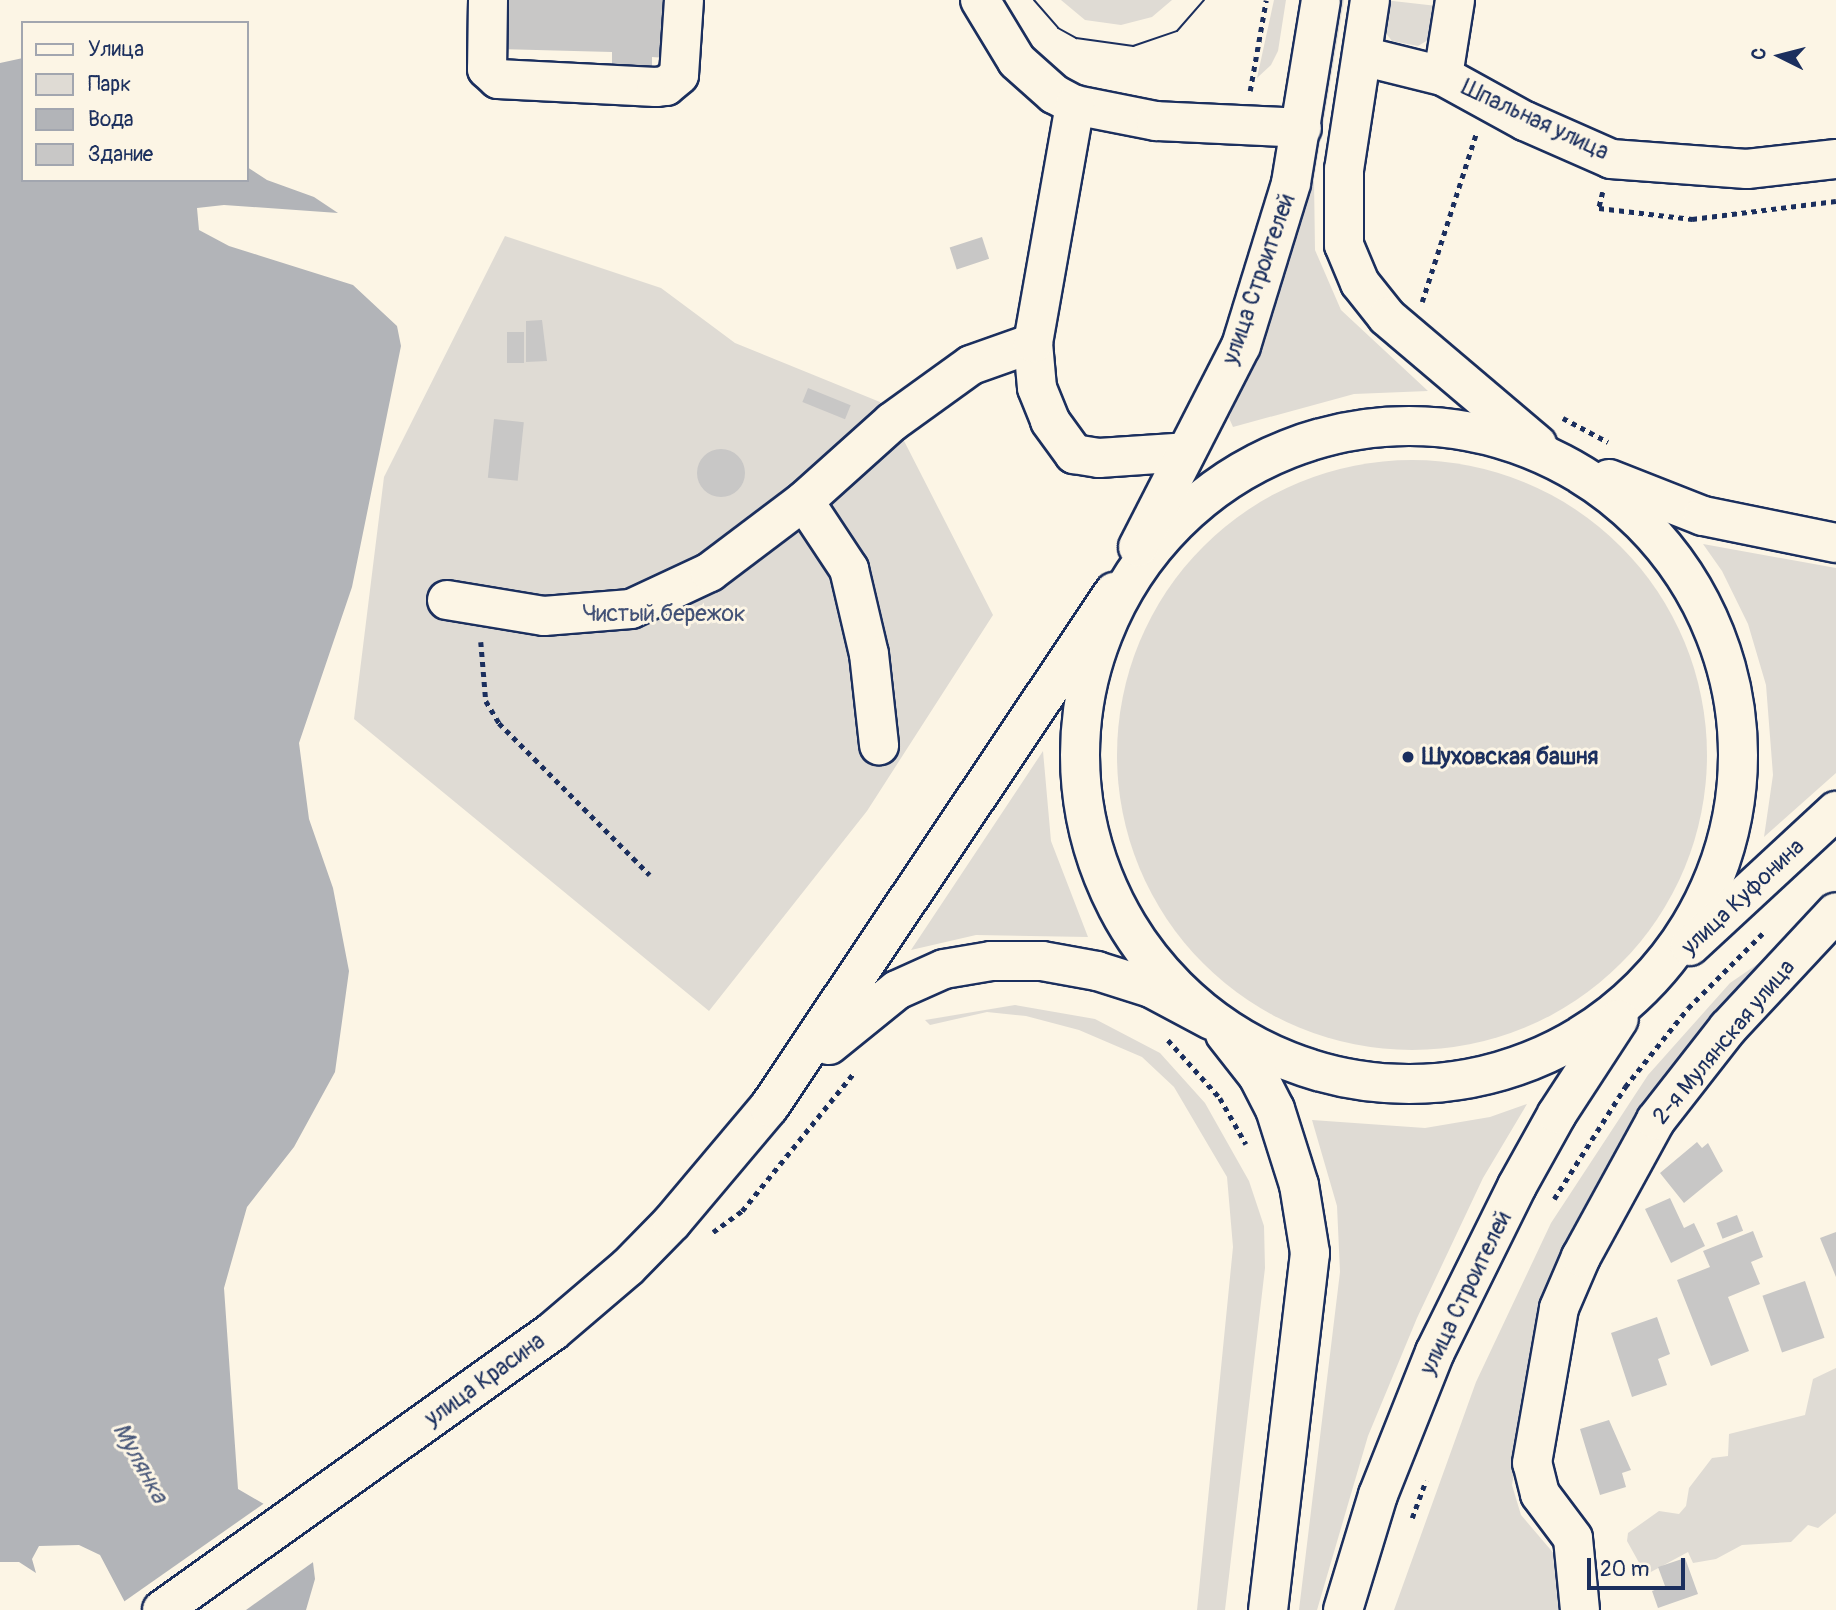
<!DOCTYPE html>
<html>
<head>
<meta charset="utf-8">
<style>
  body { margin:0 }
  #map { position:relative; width:1836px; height:1610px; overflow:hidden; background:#fcf5e5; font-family:Pangolin,sans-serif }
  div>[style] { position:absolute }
  .green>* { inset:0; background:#dfdbd4 }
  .round { border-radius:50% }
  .water>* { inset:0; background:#b2b4b8 }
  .pier>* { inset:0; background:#fcf5e5 }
  .building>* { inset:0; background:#c8c7c6; transform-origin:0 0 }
  .path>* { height:4.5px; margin-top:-2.25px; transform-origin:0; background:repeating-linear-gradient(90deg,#1b2f5e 0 5px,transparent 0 10px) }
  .roads { filter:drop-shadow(2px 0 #1b2f5e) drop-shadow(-2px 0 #1b2f5e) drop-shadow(0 2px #1b2f5e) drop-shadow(0 -2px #1b2f5e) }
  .minor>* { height:38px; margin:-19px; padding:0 19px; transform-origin:19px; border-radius:19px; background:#fcf5e5 }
  .major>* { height:38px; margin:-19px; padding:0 19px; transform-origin:19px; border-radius:19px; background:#fcf5e5 }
  .major>.ring { margin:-19px; padding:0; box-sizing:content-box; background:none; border:38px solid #fcf5e5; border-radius:50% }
  .tram>* { height:2px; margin:-1px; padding:0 1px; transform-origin:1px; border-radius:1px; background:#1b2f5e }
  .dots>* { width:19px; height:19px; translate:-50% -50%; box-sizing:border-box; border:4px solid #fcf5e5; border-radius:50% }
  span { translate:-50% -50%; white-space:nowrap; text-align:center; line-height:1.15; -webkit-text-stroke:6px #fcf5e5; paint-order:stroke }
  .street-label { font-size:23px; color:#1b2f5e }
  .park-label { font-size:23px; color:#425176 }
  .poi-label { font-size:23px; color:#1b2f5e; font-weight:700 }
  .left { translate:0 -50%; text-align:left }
  .water-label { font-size:24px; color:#485779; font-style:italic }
  .legend { position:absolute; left:21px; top:21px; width:228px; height:161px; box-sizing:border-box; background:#fcf5e5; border:2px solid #a2a6af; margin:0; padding:9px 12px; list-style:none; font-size:21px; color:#1b2f5e }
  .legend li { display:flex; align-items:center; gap:14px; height:35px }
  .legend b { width:35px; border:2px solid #a2a6af }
  .north { position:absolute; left:1745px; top:21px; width:70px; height:70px; -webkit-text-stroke:5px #fcf5e5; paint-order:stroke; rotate:276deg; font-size:19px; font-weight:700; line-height:28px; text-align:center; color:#1b2f5e }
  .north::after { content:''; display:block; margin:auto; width:24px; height:32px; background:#1b2f5e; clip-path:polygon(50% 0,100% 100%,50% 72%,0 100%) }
  .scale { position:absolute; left:1587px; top:1558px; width:98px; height:32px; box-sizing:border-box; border:4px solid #1b2f5e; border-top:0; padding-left:9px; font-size:21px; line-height:24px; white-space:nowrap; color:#1b2f5e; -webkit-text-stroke:5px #fcf5e5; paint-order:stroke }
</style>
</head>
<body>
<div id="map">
  <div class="green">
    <i style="clip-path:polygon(1061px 0,1172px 0,1152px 17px,1121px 25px,1085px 20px)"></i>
    <i style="clip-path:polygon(1274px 0,1286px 0,1278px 51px,1271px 65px,1257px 78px)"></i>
    <i style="clip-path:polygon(1339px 0,1344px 0,1314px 179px,1315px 250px,1341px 310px,1428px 391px,1354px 394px,1233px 427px,1229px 418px,1251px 367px)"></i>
    <i style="clip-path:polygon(1384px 0,1437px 6px,1434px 31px,1428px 40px,1418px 46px,1392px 41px,1382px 28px)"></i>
    <i style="clip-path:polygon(505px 236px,661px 288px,735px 343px,880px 402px,899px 431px,993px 615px,867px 811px,709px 1011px,354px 719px,384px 477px)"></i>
    <i class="round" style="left:1117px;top:460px;width:590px;height:590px"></i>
    <i style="clip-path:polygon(1703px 544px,1836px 568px,1836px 773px,1764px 837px,1773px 775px,1766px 685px,1748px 624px,1722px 571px)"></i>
    <i style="clip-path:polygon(1043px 751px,1051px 841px,1088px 937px,976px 935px,911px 950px)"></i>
    <i style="clip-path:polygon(1762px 961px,1768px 966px,1536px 1338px,1512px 1485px,1521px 1515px,1567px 1569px,1572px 1610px,1394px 1610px,1476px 1382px,1551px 1223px,1648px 1075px,1730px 983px)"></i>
    <i style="clip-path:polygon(1015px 1005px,1095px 1019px,1160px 1053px,1205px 1103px,1249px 1181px,1264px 1226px,1265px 1268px,1225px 1610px,1197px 1610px,1233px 1247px,1227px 1177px,1174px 1087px,1142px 1057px,1079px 1030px,1026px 1016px,987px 1012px,930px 1025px,925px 1020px)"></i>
    <i style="clip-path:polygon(1527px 1104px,1483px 1178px,1417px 1318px,1368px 1436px,1317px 1610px,1299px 1610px,1340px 1272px,1337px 1206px,1312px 1120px,1425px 1128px,1490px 1117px)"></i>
    <i style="clip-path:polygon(1836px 1368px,1836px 1513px,1818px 1528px,1808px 1525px,1791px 1542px,1742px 1545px,1716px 1559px,1693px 1563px,1688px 1552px,1649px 1573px,1642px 1568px,1627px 1541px,1628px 1533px,1659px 1511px,1679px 1514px,1686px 1506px,1689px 1488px,1712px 1458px,1728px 1456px,1729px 1434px,1805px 1415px,1813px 1379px)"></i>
  </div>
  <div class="water">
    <i style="clip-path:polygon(23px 58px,23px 180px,247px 180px,247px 167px,267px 180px,314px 197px,338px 213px,224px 205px,197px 208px,199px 230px,229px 246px,353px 285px,397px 326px,401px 346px,352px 587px,299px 743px,309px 819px,333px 888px,349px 971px,335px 1072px,294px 1147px,247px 1207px,224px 1288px,238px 1489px,281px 1514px,312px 1554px,315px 1579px,306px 1610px,129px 1610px,100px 1555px,79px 1545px,39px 1546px,32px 1559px,36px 1573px,19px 1562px,0 1562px,0 63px)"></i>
  </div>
  <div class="pier">
    <i style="clip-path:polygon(266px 1502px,296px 1524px,316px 1560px,246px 1610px,125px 1610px,122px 1603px)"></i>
  </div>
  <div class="building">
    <i style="clip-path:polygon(507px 0,668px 0,666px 58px,652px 57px,652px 68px,612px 67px,612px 52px,501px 49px)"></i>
    <i style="left:982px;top:237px;width:23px;height:34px;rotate:72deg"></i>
    <i style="clip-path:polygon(542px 320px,547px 361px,526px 362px,526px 321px)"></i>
    <i style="left:507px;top:332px;width:17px;height:31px"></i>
    <i style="left:808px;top:388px;width:46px;height:15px;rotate:22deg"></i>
    <i style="left:494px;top:419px;width:30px;height:59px;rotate:6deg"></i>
    <i class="round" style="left:697px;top:449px;width:48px;height:48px"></i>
    <i style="clip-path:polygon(1697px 1142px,1702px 1148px,1708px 1143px,1723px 1171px,1684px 1203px,1660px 1173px)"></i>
    <i style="clip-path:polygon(1670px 1198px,1684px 1228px,1694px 1223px,1705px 1246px,1671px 1263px,1645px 1209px)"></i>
    <i style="left:1737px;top:1215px;width:17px;height:22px;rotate:69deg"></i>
    <i style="clip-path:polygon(1753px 1231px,1763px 1257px,1751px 1262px,1760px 1284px,1728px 1297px,1749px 1351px,1711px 1366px,1677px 1280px,1710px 1267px,1703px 1251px)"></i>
    <i style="clip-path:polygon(1836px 1232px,1836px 1277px,1820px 1238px)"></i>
    <i style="left:1805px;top:1281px;width:60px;height:45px;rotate:71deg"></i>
    <i style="clip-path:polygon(1657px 1317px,1670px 1354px,1658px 1359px,1667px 1385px,1632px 1397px,1611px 1333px)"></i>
    <i style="clip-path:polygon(1609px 1420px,1631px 1470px,1622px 1473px,1626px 1487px,1600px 1495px,1580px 1429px)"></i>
    <i style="clip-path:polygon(1685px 1558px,1698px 1594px,1658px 1608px,1652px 1591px,1665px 1586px,1658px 1567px)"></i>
  </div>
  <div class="path">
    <i style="left:1250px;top:91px;width:92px;rotate:-80deg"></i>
    <i style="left:1603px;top:192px;width:16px;rotate:104deg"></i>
    <i style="left:1599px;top:208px;width:94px;rotate:6.7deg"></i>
    <i style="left:1692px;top:219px;width:145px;rotate:-7.1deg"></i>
    <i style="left:1422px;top:302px;width:176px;rotate:-72.2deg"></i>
    <i style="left:1563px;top:418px;width:51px;rotate:28.1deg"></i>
    <i style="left:481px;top:642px;width:59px;rotate:85.2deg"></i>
    <i style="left:486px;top:701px;width:26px;rotate:59deg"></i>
    <i style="left:499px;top:723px;width:214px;rotate:45.2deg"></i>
    <i style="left:1168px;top:1040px;width:78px;rotate:48.1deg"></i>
    <i style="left:1220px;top:1098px;width:53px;rotate:60.5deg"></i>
    <i style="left:1554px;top:1199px;width:133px;rotate:-57.6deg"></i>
    <i style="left:1625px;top:1087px;width:101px;rotate:-51.4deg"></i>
    <i style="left:1688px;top:1008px;width:107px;rotate:-45deg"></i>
    <i style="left:713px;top:1232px;width:36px;rotate:-36deg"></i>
    <i style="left:742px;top:1211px;width:176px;rotate:-51deg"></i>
    <i style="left:1412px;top:1518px;width:40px;rotate:-69.8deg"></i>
  </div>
  <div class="roads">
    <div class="minor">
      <i style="left:488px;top:0;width:69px;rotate:90.8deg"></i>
      <i style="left:487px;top:69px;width:15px;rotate:42deg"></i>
      <i style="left:498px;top:79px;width:158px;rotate:2.9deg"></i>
      <i style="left:656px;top:87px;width:10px;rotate:-6deg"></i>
      <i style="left:666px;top:86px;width:17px;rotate:-40deg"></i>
      <i style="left:679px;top:75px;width:75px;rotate:-86.2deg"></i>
      <i style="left:980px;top:0;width:71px;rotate:58.8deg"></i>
      <i style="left:1017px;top:61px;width:50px;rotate:41.7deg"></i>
      <i style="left:1054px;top:94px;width:24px;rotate:28deg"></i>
      <i style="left:1075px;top:105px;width:83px;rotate:11.2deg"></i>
      <i style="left:1156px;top:121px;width:146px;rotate:2.7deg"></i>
      <i style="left:1362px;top:56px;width:83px;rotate:13.9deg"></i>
      <i style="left:1443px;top:76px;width:94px;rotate:28.8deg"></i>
      <i style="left:1525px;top:121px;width:94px;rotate:23.8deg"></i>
      <i style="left:1611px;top:159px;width:136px;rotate:4.2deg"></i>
      <i style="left:1747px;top:169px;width:90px;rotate:-6.4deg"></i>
      <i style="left:1443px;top:76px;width:77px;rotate:-81deg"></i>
      <i style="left:1033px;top:343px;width:45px;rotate:84.9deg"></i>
      <i style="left:1037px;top:388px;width:35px;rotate:68deg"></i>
      <i style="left:1050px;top:421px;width:41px;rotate:54deg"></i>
      <i style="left:1074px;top:454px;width:25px;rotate:9deg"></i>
      <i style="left:1099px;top:458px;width:87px;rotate:-3.9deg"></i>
      <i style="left:804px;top:501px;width:82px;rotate:56.5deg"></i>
      <i style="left:849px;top:569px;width:87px;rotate:76.8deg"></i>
      <i style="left:869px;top:654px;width:92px;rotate:83.7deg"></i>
      <i style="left:447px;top:600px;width:98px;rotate:9.4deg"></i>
      <i style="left:544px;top:616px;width:87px;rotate:-4.6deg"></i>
      <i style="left:631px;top:609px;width:87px;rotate:-25.1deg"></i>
      <i style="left:710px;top:572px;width:118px;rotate:-37.1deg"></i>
      <i style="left:804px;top:501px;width:118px;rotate:-41.9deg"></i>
      <i style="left:892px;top:422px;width:97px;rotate:-35.8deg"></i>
      <i style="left:971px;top:365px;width:66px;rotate:-19.5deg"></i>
      <i style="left:1033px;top:343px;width:242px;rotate:-80deg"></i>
      <i style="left:829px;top:1045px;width:87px;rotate:-39deg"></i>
      <i style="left:897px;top:990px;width:51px;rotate:-24.1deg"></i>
      <i style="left:944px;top:969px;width:48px;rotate:-9.7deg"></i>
      <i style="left:991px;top:961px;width:51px"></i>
      <i style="left:1042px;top:961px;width:56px;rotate:10.3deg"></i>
      <i style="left:1097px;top:971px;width:57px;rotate:17.5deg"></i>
      <i style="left:1151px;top:988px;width:68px;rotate:28.1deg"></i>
      <i style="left:162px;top:1610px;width:480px;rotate:-35.5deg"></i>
      <i style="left:553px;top:1331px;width:99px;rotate:-40.5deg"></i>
      <i style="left:628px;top:1267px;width:63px;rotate:-45.6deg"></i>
      <i style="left:672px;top:1222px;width:150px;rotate:-49.9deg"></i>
      <i style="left:769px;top:1107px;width:620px;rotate:-56.18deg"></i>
      <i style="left:1580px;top:1610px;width:72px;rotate:-95.6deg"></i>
      <i style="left:1573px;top:1538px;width:55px;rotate:-126.9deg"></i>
      <i style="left:1540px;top:1494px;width:32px;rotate:-104deg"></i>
      <i style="left:1532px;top:1463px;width:157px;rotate:-80.1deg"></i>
      <i style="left:1559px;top:1308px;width:56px;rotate:-66.7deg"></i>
      <i style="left:1581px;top:1257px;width:156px;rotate:-61.3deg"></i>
      <i style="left:1656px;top:1120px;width:117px;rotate:-52deg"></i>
      <i style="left:1728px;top:1028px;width:158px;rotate:-47deg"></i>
    </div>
    <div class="major">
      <i style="left:1370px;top:0;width:171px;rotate:98.7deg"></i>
      <i style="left:1344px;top:169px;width:76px;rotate:90deg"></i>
      <i style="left:1344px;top:245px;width:41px;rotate:67.2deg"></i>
      <i style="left:1360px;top:283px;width:43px;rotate:51.5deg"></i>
      <i style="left:1387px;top:317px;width:197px;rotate:40.3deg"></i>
      <i class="ring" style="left:1080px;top:426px;width:620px;height:620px"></i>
      <i style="left:1609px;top:479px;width:101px;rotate:21.5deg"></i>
      <i style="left:1703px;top:516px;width:136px;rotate:11.5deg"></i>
      <i style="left:1138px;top:547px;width:226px;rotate:-62.9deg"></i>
      <i style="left:1241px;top:346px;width:170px;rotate:-72.9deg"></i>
      <i style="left:1291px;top:183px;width:185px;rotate:-80.7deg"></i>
      <i style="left:1690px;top:946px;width:199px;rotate:-42.8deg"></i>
      <i style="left:1225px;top:1034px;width:53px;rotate:51.8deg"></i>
      <i style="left:1258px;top:1076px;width:37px;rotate:63deg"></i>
      <i style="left:1275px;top:1109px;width:80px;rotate:72.5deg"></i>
      <i style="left:1299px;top:1185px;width:69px;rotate:80.8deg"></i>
      <i style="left:1310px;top:1253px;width:359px;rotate:96.7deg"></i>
      <i style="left:1343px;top:1610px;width:120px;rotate:-73.1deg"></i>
      <i style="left:1378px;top:1495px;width:154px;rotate:-68.3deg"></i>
      <i style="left:1435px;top:1352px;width:185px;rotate:-63.7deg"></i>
      <i style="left:1517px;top:1186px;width:82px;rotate:-60.9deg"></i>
      <i style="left:1557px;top:1114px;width:113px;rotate:-56.9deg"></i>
    </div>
  </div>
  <div class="tram">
    <i style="left:1034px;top:0;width:37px;rotate:49deg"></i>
    <i style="left:1058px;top:28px;width:21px;rotate:29deg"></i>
    <i style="left:1076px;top:38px;width:58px;rotate:8deg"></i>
    <i style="left:1133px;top:46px;width:46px;rotate:-18.8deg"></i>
    <i style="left:1177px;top:31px;width:41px;rotate:-48.9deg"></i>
  </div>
  <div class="dots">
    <i style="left:1408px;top:757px;background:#1b2f5e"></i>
  </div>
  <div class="street-label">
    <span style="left:1535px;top:120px;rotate:25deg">Шпальная улица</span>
    <span style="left:1259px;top:279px;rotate:-71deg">улица Строителей</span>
    <span style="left:1743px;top:897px;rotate:-43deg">улица Куфонина</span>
    <span style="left:1724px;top:1042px;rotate:-50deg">2-я Мулянская улица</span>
    <span style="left:1466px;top:1293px;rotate:-64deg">улица Строителей</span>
    <span style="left:485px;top:1380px;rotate:-36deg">улица Красина</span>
  </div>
  <div class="park-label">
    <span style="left:664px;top:614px">Чистый бережок</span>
  </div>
  <div class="poi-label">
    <span class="left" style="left:1422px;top:757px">Шуховская башня</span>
  </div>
  <div class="water-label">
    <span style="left:140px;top:1463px;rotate:61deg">Мулянка</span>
  </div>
  <ul class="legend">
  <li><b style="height:9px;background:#fcf5e5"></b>Улица</li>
  <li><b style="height:19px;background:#dfdbd4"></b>Парк</li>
  <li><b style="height:19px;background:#b2b4b8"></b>Вода</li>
  <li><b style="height:19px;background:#c8c7c6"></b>Здание</li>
  </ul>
  <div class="north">С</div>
  <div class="scale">20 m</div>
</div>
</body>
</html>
